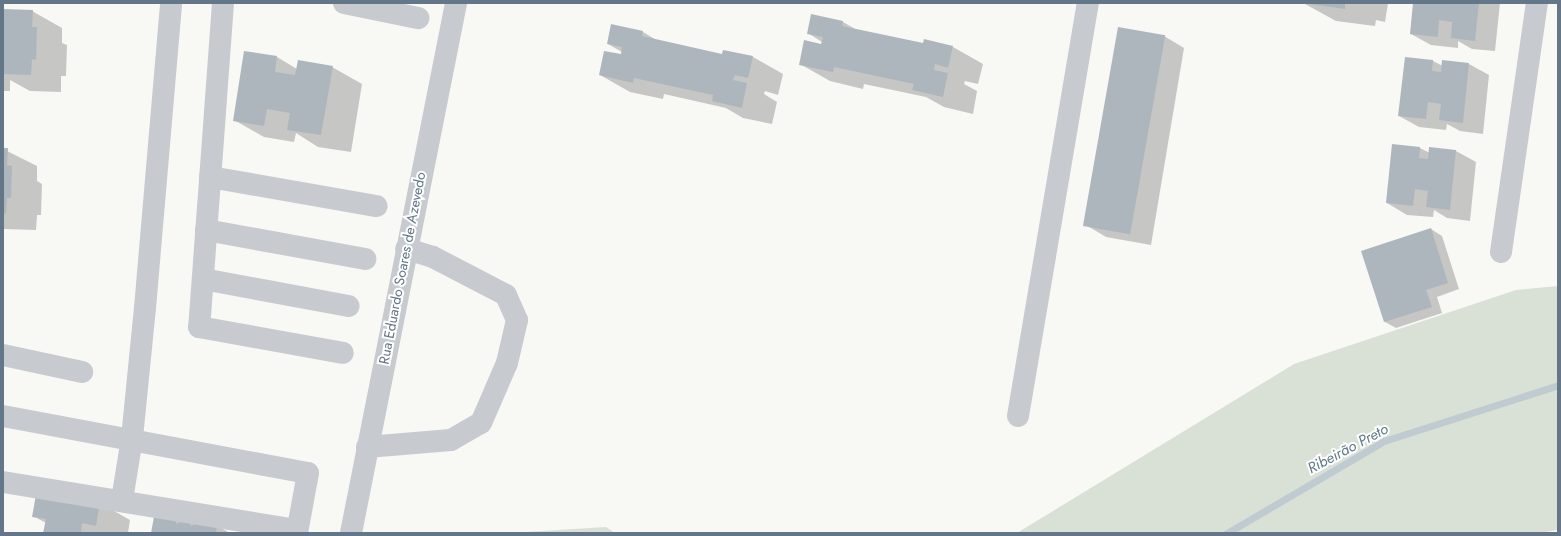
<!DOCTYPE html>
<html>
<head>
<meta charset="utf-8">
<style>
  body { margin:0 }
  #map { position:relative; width:1561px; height:536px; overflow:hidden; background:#f8f8f5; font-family:Jost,sans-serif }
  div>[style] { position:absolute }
  .green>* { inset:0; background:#d9e0d5 }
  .shadow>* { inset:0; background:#0003 }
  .stream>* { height:7px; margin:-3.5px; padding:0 3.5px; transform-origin:3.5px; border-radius:3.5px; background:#c0cbd1 }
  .building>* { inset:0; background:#aeb6bd; transform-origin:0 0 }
  .minor>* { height:22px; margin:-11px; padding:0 11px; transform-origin:11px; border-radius:11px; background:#c7cbcf }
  span { translate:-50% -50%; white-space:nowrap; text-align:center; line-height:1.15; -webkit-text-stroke:4px #fff; paint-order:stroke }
  .street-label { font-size:14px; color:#647789 }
  .water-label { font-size:15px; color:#5f7a85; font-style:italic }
  .frame { position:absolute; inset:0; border:4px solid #647789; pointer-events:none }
</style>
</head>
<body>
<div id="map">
  <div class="green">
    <i style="clip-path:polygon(1558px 286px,1558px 530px,1539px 533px,1017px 533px,1294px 364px,1516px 290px)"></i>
    <i style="clip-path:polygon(606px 527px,615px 533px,511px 533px)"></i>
  </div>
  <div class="shadow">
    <i style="clip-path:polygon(1388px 3px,1385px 22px,1376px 20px,1375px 26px,1336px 21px,1305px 4px)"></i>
    <i style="clip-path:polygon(1414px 3px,1500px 3px,1495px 51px,1472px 49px,1458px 41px,1458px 48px,1431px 45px,1411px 34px)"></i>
    <i style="clip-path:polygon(3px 10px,32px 11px,62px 28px,62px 43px,67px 45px,66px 76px,61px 76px,61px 92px,30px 91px,10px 80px,10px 91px,3px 91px)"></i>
    <i style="clip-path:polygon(812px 15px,843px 22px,857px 30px,923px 44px,953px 47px,983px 64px,978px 84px,965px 81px,964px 84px,977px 91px,973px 114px,944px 107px,926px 97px,864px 84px,863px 89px,830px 81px,800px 64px,822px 45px,822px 42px,808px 33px)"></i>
    <i style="clip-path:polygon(612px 25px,643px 32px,658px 41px,723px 55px,753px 57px,783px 74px,778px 95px,765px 91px,764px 94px,777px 102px,772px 124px,743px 118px,726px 108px,664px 94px,663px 99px,630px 92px,600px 75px,621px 56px,622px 52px,608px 44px)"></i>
    <i style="clip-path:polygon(1164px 36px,1184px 48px,1151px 245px,1106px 237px,1086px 225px)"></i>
    <i style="clip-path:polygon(277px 57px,297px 69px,332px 67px,362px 84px,351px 152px,318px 147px,296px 133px,294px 142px,264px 137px,234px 120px)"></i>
    <i style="clip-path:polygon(1406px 58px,1433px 61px,1443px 66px,1443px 61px,1469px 64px,1489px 75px,1483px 134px,1460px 131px,1447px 124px,1446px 130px,1419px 127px,1399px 116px)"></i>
    <i style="clip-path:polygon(1393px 145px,1420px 148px,1430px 153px,1430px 148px,1456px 151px,1476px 162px,1470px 221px,1447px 218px,1434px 210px,1433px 217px,1407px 215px,1387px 203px)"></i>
    <i style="clip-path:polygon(3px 149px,37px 166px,37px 181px,42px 184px,41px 215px,37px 215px,36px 230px,3px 229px)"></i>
    <i style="clip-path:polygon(1431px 229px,1442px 236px,1459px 289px,1437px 297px,1442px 313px,1396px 328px,1385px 322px)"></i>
    <i style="clip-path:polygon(100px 503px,130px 520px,128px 533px,44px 533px,46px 523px,33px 516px)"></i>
    <i style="clip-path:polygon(156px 512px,217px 526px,230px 533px,152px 533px)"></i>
  </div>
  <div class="stream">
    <i style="left:1227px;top:533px;width:182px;rotate:-30.4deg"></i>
    <i style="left:1384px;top:441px;width:183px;rotate:-17.8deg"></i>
  </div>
  <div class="building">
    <i style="clip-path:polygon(1303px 3px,1345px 3px,1345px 9px)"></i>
    <i style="clip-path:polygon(1413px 3px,1479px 3px,1475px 41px,1451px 38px,1452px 22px,1439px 20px,1438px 37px,1410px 34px)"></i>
    <i style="clip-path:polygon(3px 9px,33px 10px,32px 27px,37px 27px,36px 60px,32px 59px,31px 75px,3px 74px)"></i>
    <i style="clip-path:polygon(811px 14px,843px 21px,842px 26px,923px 43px,924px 39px,953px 46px,948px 68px,935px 64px,934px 70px,948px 73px,943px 97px,912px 90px,914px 84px,834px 67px,833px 72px,799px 65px,804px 40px,821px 44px,823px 37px,807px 34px)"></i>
    <i style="clip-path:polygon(611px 24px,643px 31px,642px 36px,722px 54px,723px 50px,753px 56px,748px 78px,735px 75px,733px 80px,747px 83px,742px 108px,712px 101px,713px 95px,634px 78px,633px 83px,599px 75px,604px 51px,621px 54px,622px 47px,607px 44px)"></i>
    <i style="left:1118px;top:27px;width:48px;height:202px;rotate:10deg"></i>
    <i style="clip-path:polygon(244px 51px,277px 56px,275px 72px,295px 75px,298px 60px,333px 66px,321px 135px,287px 130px,290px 113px,267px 109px,264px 126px,233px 121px)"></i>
    <i style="clip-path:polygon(1405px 57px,1433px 60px,1432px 71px,1441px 72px,1442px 60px,1469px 63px,1463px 123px,1439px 120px,1441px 104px,1428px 102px,1426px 119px,1398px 116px)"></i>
    <i style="clip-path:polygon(1392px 144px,1420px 147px,1419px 158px,1428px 159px,1429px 147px,1456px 150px,1450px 210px,1426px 207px,1428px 191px,1415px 189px,1413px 206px,1386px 203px)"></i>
    <i style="clip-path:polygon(3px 148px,8px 148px,7px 165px,12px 166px,11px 198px,7px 198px,6px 214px,3px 213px)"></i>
    <i style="clip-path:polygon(1431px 228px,1448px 283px,1426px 290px,1432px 307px,1384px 322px,1361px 251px)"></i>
    <i style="clip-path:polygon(37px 489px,100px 502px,96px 526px,82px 523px,81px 533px,43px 533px,46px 519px,32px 517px)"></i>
    <i style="clip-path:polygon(155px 511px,172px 514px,177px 524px,187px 518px,191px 526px,199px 522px,217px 525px,216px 533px,151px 533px)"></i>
  </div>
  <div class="minor">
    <i style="left:223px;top:3px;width:325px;rotate:94.2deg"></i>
    <i style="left:199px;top:327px;width:146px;rotate:10.2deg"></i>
    <i style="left:344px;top:3px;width:76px;rotate:11.5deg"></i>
    <i style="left:210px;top:177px;width:169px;rotate:9.9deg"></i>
    <i style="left:206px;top:230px;width:162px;rotate:10.3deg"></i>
    <i style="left:1501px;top:252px;width:252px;rotate:-81.8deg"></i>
    <i style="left:203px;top:279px;width:148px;rotate:10.5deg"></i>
    <i style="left:3px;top:355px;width:81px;rotate:12.1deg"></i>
    <i style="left:3px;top:416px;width:310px;rotate:10.6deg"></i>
    <i style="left:308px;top:473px;width:61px;rotate:100.4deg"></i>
    <i style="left:1018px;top:416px;width:419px;rotate:-80.4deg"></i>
    <i style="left:367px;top:447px;width:84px;rotate:-4.8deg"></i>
    <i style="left:451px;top:440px;width:34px;rotate:-30deg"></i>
    <i style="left:481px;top:423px;width:65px;rotate:-66.6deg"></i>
    <i style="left:507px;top:363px;width:44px;rotate:-76.9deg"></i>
    <i style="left:517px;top:320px;width:27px;rotate:-114deg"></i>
    <i style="left:506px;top:295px;width:82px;rotate:-152.5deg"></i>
    <i style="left:433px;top:257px;width:28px;rotate:-163deg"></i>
    <i style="left:3px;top:482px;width:298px;rotate:9.3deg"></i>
    <i style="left:122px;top:500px;width:63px;rotate:-80.8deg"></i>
    <i style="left:132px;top:438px;width:131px;rotate:-84.3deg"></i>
    <i style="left:145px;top:308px;width:306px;rotate:-85.1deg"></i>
    <i style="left:351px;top:533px;width:540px;rotate:-78.79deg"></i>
  </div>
  <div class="street-label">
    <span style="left:402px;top:268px;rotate:-79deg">Rua Eduardo Soares de Azevedo</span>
  </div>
  <div class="water-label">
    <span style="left:1348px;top:449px;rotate:-28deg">Ribeirão Preto</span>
  </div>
  <div class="frame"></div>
</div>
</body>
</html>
